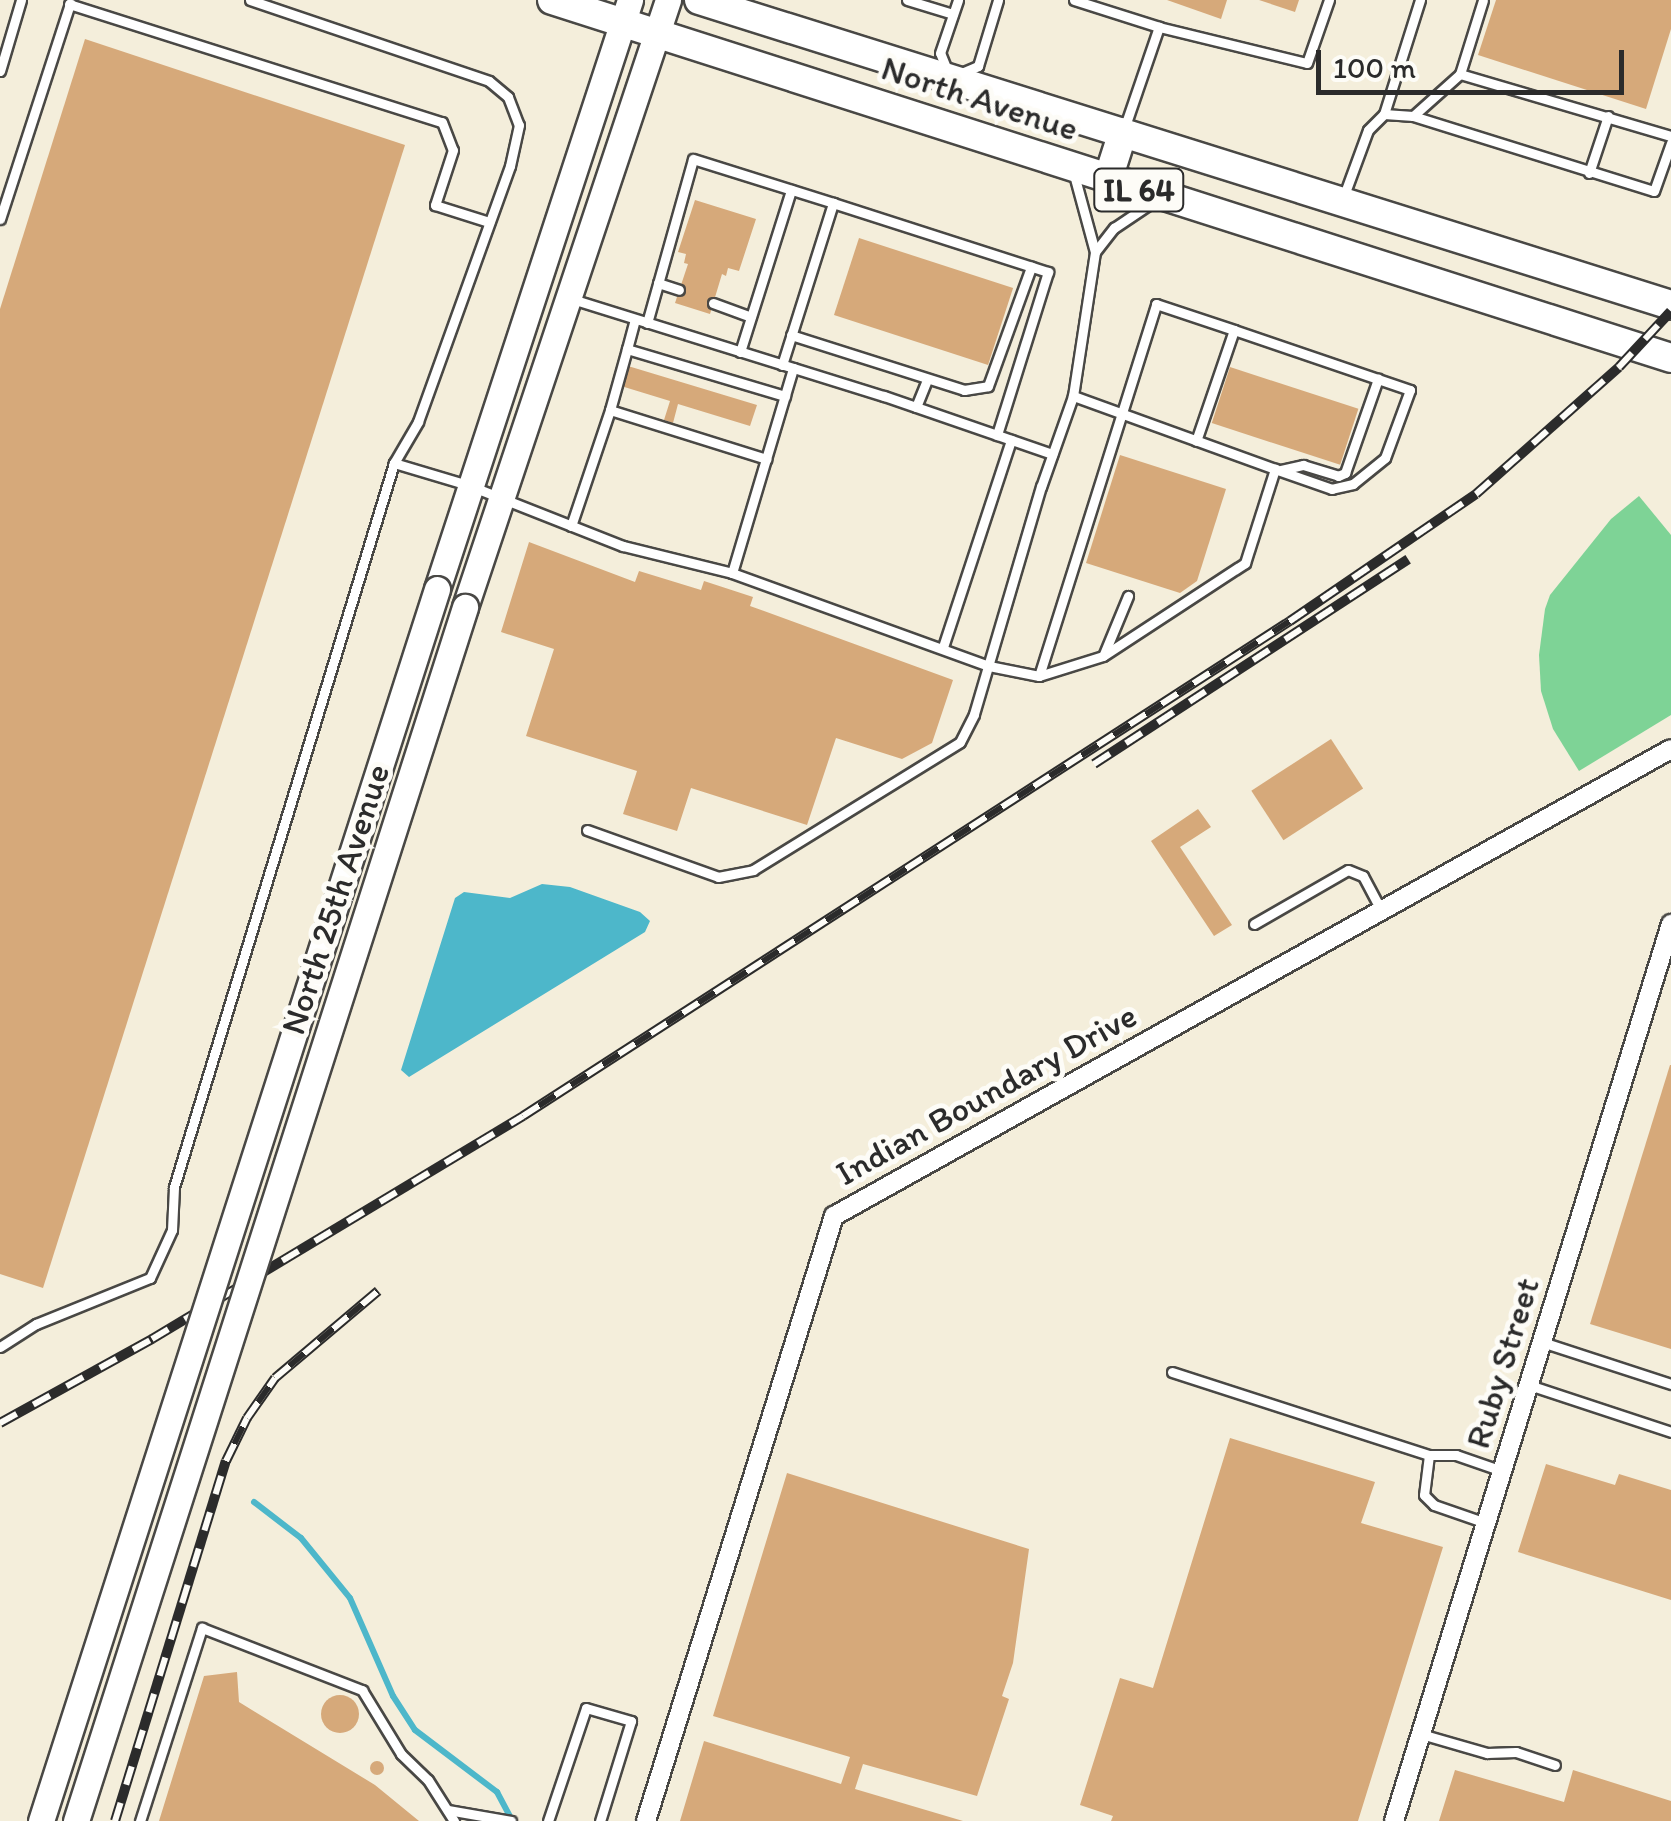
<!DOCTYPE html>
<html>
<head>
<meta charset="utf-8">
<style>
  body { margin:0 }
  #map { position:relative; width:1671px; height:1821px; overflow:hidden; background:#f4eedb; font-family:Itim,sans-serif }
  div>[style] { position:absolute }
  .green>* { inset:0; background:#7ed396 }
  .water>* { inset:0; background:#4db7ca }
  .stream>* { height:6px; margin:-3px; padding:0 3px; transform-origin:3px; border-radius:3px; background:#4db7ca }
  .building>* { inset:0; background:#d6a97a; transform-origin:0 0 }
  .round { border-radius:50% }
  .roads { filter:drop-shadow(2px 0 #494845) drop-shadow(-2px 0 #494845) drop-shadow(0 2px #494845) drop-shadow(0 -2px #494845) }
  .lane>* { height:9px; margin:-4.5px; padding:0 4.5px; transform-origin:4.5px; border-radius:4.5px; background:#fff }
  .street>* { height:18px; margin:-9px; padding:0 9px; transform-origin:9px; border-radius:9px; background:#fff }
  .secondary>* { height:25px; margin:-12.5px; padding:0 12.5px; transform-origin:12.5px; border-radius:12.5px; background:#fff }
  .primary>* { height:28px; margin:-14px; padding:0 14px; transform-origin:14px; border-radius:14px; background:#fff }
  .rail>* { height:10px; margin-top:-5px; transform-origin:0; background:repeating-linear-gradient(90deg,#fdfcf7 0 19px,#2b2b2b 0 38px); box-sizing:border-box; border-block:2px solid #2b2b2b }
  .bridges { filter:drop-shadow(2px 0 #494845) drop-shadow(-2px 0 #494845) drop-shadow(0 2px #494845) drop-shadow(0 -2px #494845) }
  .secondary-bridge>* { height:25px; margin:-12.5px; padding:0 12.5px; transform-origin:12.5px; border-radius:12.5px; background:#fff }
  span { translate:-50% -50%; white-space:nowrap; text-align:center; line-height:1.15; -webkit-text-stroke:10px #fdfcf7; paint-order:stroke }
  .shield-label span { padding:2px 8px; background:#fdfcf7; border:2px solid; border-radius:8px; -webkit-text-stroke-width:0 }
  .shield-label { font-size:32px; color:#2b2b2b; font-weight:700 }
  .street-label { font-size:35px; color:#2b2b2b }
  .scale { position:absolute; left:1316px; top:50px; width:308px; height:45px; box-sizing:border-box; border:5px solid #2b2b2b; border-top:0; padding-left:12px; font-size:30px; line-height:35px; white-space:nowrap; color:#2b2b2b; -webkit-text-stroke:8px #fdfcf7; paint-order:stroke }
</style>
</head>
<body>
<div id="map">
  <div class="green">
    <i style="clip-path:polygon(1639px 496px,1671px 535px,1671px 715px,1579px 771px,1553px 729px,1541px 691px,1539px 655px,1545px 609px,1550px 595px,1611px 519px)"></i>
  </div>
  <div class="water">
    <i style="clip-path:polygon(542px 884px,570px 887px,640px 912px,650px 921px,645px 932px,409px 1077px,401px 1070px,455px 898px,464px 892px,510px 898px)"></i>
  </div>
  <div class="stream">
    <i style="left:254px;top:1502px;width:59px;rotate:37.5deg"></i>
    <i style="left:301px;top:1538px;width:77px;rotate:50.8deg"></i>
    <i style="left:350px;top:1598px;width:107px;rotate:66.3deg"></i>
    <i style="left:393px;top:1696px;width:40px;rotate:57.1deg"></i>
    <i style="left:415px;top:1730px;width:103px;rotate:37.1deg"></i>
    <i style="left:497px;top:1792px;width:32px;rotate:62deg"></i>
  </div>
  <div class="building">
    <i style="clip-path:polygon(1167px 0,1227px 0,1221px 19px)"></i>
    <i style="clip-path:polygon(1259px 0,1299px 0,1295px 12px)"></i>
    <i style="clip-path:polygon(1496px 0,1671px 0,1671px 29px,1646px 109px,1478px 55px)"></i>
    <i style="clip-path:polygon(85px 39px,405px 145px,43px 1288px,0 1274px,0 309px)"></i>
    <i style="clip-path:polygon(695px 200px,756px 219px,739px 271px,728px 268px,726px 276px,722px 274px,710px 314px,675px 303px,688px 264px,684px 263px,686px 254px,678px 252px)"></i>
    <i style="left:859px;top:238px;width:162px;height:81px;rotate:18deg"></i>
    <i style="clip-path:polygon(628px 366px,757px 405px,750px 426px,678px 404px,673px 423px,664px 420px,670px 401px,621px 386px)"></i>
    <i style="left:1230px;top:367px;width:135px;height:59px;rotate:18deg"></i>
    <i style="clip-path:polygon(1120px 455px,1226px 489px,1197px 581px,1180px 593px,1086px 563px)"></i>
    <i style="clip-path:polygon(529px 542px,635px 582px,639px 571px,701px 590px,704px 581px,753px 597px,750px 606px,953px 680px,932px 743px,902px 759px,836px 738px,807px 825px,691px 788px,677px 831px,623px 814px,637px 771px,526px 736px,554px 649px,501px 632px)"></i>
    <i style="left:1331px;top:739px;width:59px;height:95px;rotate:57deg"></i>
    <i style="clip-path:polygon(1198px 809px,1211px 827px,1180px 847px,1232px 925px,1214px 936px,1151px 841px)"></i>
    <i style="clip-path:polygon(1670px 1065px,1671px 1065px,1671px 1349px,1590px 1324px)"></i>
    <i style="clip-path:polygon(1230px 1438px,1375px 1482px,1361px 1523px,1443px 1547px,1358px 1821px,1111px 1821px,1113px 1816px,1080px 1805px,1120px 1678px,1153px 1688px)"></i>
    <i style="clip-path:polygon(1546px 1464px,1615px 1485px,1619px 1474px,1671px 1490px,1671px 1600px,1518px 1552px)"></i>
    <i style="clip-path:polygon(787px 1473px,1029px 1549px,1013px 1663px,1002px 1696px,1009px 1699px,977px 1796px,863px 1764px,855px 1789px,963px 1821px,680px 1821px,704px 1741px,841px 1784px,850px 1757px,713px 1716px)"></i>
    <i style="clip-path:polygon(237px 1672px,239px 1702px,375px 1785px,419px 1821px,159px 1821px,204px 1676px)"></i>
    <i class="round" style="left:321px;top:1695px;width:38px;height:38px"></i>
    <i class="round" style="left:370px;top:1761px;width:14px;height:14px"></i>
    <i style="clip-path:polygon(1455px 1770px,1564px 1802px,1573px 1770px,1671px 1801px,1671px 1821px,1439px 1821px)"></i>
  </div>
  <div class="roads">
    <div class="lane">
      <i style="left:250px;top:0;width:252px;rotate:18.7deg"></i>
      <i style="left:489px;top:81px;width:25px;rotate:40deg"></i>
      <i style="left:508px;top:97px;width:30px;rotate:69deg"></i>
      <i style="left:519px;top:125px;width:42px;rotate:102.4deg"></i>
      <i style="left:510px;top:166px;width:272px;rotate:109.8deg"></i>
      <i style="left:418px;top:422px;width:48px;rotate:120.3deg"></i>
      <i style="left:907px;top:0;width:48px;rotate:16.9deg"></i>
      <i style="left:1074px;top:0;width:89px;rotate:17.6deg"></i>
      <i style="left:1159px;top:27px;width:152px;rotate:13.7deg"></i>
      <i style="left:1307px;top:63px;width:67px;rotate:-70.8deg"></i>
      <i style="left:69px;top:4px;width:391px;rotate:17.6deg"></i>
      <i style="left:442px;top:122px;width:30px;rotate:69deg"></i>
      <i style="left:453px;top:150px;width:58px;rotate:108.1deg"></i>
      <i style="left:435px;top:205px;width:57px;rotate:17.5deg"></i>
      <i style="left:947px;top:70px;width:18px;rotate:-112deg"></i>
      <i style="left:940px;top:53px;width:56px;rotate:-71.2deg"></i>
      <i style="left:0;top:71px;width:74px;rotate:-73.5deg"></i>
      <i style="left:1460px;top:74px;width:220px;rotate:16.4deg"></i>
      <i style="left:957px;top:75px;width:23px;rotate:-23deg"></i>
      <i style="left:978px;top:66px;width:69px;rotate:-73.1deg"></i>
      <i style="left:1384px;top:114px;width:29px;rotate:4deg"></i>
      <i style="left:1413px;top:116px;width:252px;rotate:17.3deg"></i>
      <i style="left:1654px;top:191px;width:51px;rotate:-70.5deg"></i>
      <i style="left:1413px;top:116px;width:63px;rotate:-41.8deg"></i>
      <i style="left:1460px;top:74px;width:77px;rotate:-72.7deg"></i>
      <i style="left:1124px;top:129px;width:108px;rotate:-71.1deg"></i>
      <i style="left:1589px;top:173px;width:60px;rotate:-71.6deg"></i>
      <i style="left:1343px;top:198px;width:72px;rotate:-69.8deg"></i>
      <i style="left:1368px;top:130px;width:23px;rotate:-45deg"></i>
      <i style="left:1384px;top:114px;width:120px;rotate:-72.5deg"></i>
      <i style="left:0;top:219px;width:227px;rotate:-72deg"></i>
      <i style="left:1095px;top:252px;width:31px;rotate:-52deg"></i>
      <i style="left:1114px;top:228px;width:52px;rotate:-34deg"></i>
      <i style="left:658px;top:283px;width:22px;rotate:18deg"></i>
      <i style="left:572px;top:299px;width:327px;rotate:17.3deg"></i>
      <i style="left:884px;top:396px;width:178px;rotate:19deg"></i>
      <i style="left:713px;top:303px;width:40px;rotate:20.2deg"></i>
      <i style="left:647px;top:323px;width:170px;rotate:-74.3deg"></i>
      <i style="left:693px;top:159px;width:147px;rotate:17.4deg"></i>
      <i style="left:833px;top:203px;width:226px;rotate:17.8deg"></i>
      <i style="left:1048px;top:272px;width:171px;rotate:107.4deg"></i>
      <i style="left:1234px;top:330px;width:186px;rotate:18.8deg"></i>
      <i style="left:1410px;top:390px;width:72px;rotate:110.2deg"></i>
      <i style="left:1385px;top:458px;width:41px;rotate:140.9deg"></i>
      <i style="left:1353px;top:484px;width:22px;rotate:167deg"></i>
      <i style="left:1332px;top:489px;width:60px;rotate:-160.7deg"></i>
      <i style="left:791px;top:335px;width:182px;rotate:17.6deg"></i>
      <i style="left:964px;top:390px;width:24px;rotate:-9deg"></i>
      <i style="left:988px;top:386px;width:127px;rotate:-70.1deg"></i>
      <i style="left:627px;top:349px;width:30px;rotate:-75deg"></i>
      <i style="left:740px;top:352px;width:170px;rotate:-72.5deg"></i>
      <i style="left:782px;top:365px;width:170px;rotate:-72.5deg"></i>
      <i style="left:916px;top:407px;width:29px;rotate:-68deg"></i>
      <i style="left:610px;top:410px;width:63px;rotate:-74.4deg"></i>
      <i style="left:627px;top:349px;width:165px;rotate:16.6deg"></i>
      <i style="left:1281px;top:470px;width:23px;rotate:-13deg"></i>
      <i style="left:1303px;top:465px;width:37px;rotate:17deg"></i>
      <i style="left:1338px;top:476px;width:8px;rotate:-23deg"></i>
      <i style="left:1345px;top:473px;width:100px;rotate:-70.7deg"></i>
      <i style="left:571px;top:526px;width:122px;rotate:-71.4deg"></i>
      <i style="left:610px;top:410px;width:164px;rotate:17.4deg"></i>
      <i style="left:732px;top:573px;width:214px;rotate:-73.4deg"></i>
      <i style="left:943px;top:647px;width:218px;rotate:-71.8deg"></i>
      <i style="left:1104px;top:654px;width:63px;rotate:-67.5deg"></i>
      <i style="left:1039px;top:676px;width:390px;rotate:-72.5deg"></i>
      <i style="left:1156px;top:304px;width:82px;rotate:18.4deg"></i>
      <i style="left:1234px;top:330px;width:117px;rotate:108.9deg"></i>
      <i style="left:587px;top:830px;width:139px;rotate:19.7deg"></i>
      <i style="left:718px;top:877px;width:36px;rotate:-11deg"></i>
      <i style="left:753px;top:870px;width:243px;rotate:-31.7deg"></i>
      <i style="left:960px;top:742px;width:31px;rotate:-63deg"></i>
      <i style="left:974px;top:714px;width:237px;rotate:-73.6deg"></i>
      <i style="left:1041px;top:487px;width:96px;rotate:-70.6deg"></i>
      <i style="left:1073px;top:396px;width:146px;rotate:-81.3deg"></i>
      <i style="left:1095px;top:252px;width:84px;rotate:-105.2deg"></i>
      <i style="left:1254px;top:924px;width:108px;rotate:-29.9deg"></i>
      <i style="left:1348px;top:870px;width:16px;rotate:22deg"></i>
      <i style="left:1363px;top:876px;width:38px;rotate:62deg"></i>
      <i style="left:1542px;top:1342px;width:136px;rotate:18deg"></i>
      <i style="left:0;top:1347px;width:43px;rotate:-32.6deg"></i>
      <i style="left:36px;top:1324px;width:123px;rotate:-22deg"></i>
      <i style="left:150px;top:1278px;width:53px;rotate:-65.4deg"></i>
      <i style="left:172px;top:1230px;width:43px;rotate:-87.3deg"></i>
      <i style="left:174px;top:1187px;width:757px;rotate:-73.1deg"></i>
      <i style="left:394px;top:463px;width:77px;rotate:16.6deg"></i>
      <i style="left:468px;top:485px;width:167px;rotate:21.5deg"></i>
      <i style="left:623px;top:546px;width:112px;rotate:13.9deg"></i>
      <i style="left:732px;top:573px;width:273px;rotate:19.9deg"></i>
      <i style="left:989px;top:666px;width:51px;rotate:11.3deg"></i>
      <i style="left:1039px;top:676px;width:67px;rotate:-17.4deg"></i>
      <i style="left:1103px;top:656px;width:170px;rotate:-33.2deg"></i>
      <i style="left:1245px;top:563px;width:99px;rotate:-72.3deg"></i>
      <i style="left:1275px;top:469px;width:215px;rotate:-160.1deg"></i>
      <i style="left:1172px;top:1372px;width:270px;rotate:17.9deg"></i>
      <i style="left:1429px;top:1455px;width:27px"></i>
      <i style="left:1456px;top:1455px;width:49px;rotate:19.2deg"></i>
      <i style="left:1529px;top:1385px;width:150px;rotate:18.3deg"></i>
      <i style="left:1429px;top:1455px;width:40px;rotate:97.1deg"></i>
      <i style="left:1424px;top:1495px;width:14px;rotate:45deg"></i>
      <i style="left:1434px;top:1505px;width:55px;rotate:19.1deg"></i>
      <i style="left:1421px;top:1734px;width:69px;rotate:16.1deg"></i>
      <i style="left:1487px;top:1753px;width:29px;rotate:-2deg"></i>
      <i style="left:1516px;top:1752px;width:41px;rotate:18.4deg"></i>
      <i style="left:448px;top:1810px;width:64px;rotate:9.9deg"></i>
      <i style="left:140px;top:1821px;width:203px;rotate:-72.2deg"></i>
      <i style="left:202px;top:1628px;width:172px;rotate:21.2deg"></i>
      <i style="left:362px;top:1690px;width:75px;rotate:58.6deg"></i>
      <i style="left:401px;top:1754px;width:37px;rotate:44deg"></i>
      <i style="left:428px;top:1780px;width:49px;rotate:57.6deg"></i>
      <i style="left:548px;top:1821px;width:119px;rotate:-71.4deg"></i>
      <i style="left:586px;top:1708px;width:47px;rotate:16.1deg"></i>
      <i style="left:631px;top:1721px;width:105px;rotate:107.2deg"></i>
    </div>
    <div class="street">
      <i style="left:646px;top:1821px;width:634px;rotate:-72.74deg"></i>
      <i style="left:834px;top:1216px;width:958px;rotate:-29.16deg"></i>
      <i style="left:1394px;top:1821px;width:939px;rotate:-72.84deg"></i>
    </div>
    <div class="secondary">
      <i style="left:437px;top:589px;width:620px;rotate:-71.86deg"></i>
      <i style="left:465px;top:607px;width:640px;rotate:-71.51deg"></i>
    </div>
    <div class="primary">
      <i style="left:552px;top:0;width:1175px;rotate:17.74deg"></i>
      <i style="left:699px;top:0;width:1019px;rotate:17.42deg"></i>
      <i style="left:1108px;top:179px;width:49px;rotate:-72.3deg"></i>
    </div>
  </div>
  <div class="rail">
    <i style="left:1094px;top:764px;width:375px;rotate:-33.1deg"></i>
    <i style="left:0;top:1423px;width:174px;rotate:-28.9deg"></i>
    <i style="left:152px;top:1339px;width:433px;rotate:-31deg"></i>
    <i style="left:523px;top:1116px;width:913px;rotate:-32.84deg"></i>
    <i style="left:1290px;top:621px;width:225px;rotate:-34.3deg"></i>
    <i style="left:1476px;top:494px;width:191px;rotate:-41.6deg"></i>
    <i style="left:1619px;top:367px;width:76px;rotate:-47.1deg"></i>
    <i style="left:115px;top:1821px;width:377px;rotate:-72.9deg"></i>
    <i style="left:226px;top:1461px;width:48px;rotate:-64deg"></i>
    <i style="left:247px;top:1418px;width:49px;rotate:-55deg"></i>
    <i style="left:275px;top:1378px;width:135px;rotate:-40.2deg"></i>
  </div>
  <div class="bridges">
    <div class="secondary-bridge">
      <i style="left:41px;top:1821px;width:1294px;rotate:-72.18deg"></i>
      <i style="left:76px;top:1821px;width:1275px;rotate:-72.23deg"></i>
    </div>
  </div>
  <div class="shield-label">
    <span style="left:1139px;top:190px">IL 64</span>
  </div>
  <div class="street-label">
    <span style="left:980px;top:98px;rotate:18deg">North Avenue</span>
    <span style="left:335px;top:899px;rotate:-72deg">North 25th Avenue</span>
    <span style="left:986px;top:1094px;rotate:-29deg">Indian Boundary Drive</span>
    <span style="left:1502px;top:1363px;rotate:-73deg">Ruby Street</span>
  </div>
  <div class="scale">100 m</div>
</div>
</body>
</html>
